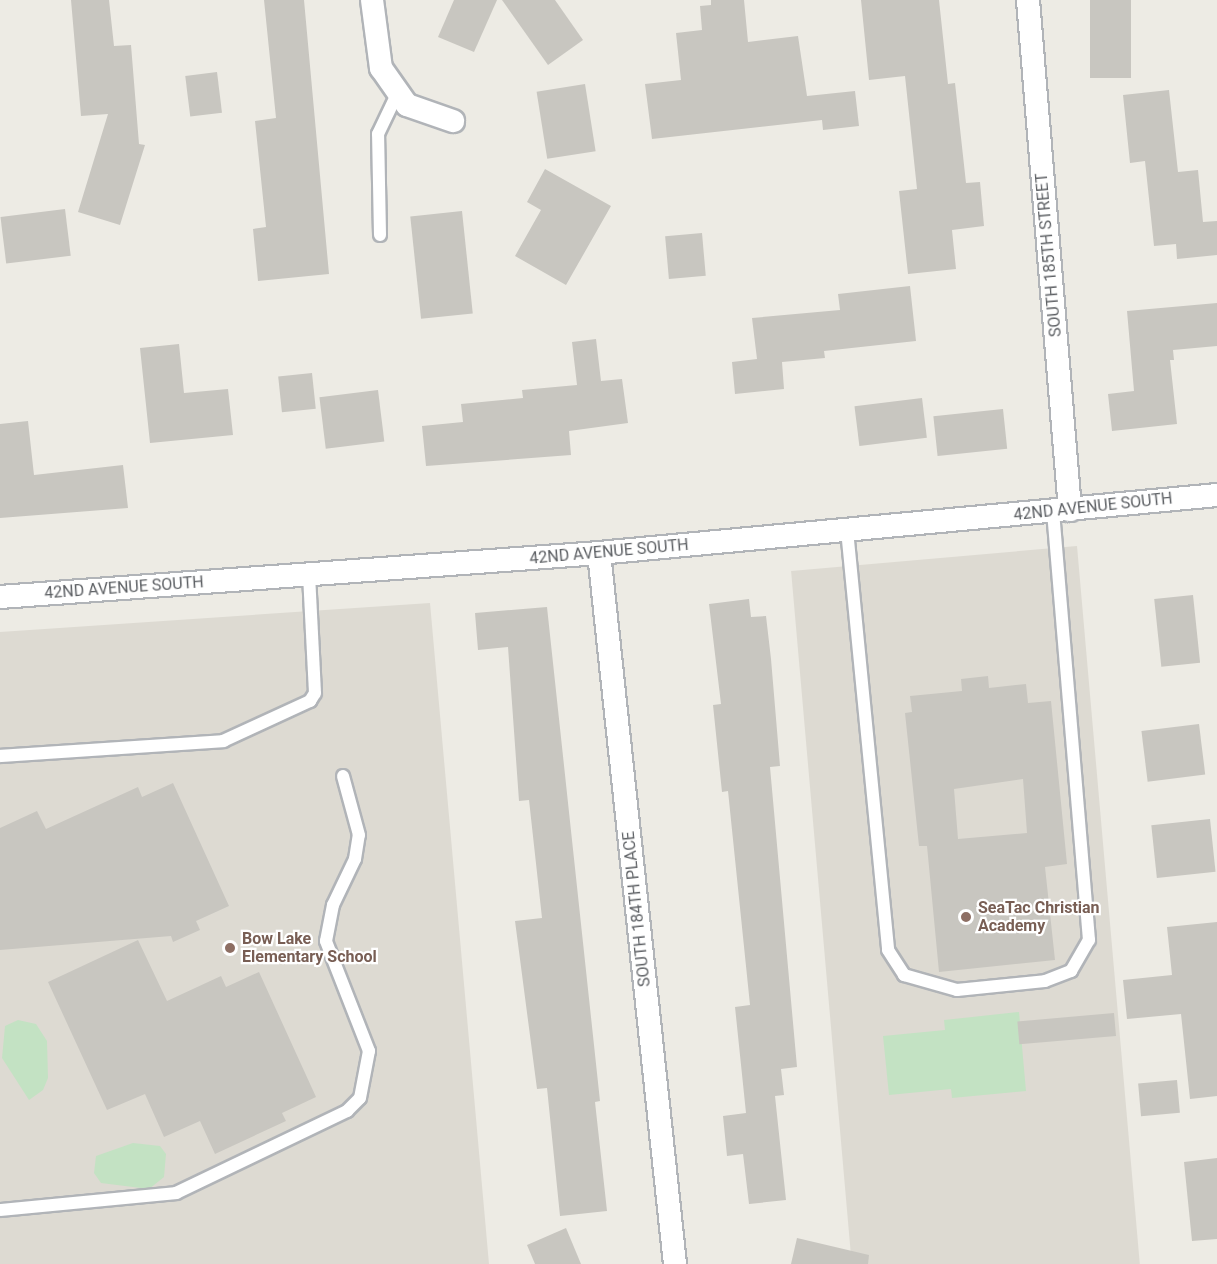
<!DOCTYPE html>
<html>
<head>
<meta charset="utf-8">
<style>
  body { margin:0 }
  #map { position:relative; width:1217px; height:1264px; overflow:hidden; background:#edebe4; font-family:Roboto,sans-serif }
  div>[style] { position:absolute }
  .education>* { inset:0; background:#dddad2; transform-origin:0 0 }
  .green>* { inset:0; background:#c3e2c3 }
  .building>* { inset:0; background:#c8c6c0; transform-origin:0 0 }
  .roads { filter:drop-shadow(2px 0 #b1b4b8) drop-shadow(-2px 0 #b1b4b8) drop-shadow(0 2px #b1b4b8) drop-shadow(0 -2px #b1b4b8) }
  .service>* { height:12px; margin:-6px; padding:0 6px; transform-origin:6px; border-radius:6px; background:#fff }
  .minor>* { height:22px; margin:-11px; padding:0 11px; transform-origin:11px; border-radius:11px; background:#fff }
  .dots>* { width:16px; height:16px; translate:-50% -50%; box-sizing:border-box; border:3px solid #fff; border-radius:50% }
  span { translate:-50% -50%; white-space:nowrap; text-align:center; line-height:1.15; -webkit-text-stroke:4.5px #fff; paint-order:stroke }
  .street-label { font-size:16px; color:#5c5f63 }
  .education-label { font-size:16px; color:#785e54; font-weight:700 }
  .left { translate:0 -50%; text-align:left }
</style>
</head>
<body>
<div id="map">
  <div class="education">
    <i style="left:1077px;top:546px;width:721px;height:287px;rotate:85deg"></i>
    <i style="clip-path:polygon(430px 603px,489px 1264px,0 1264px,0 632px)"></i>
  </div>
  <div class="green">
    <i style="clip-path:polygon(1019px 1012px,1026px 1091px,952px 1098px,951px 1089px,889px 1095px,883px 1036px,945px 1030px,944px 1020px)"></i>
    <i style="clip-path:polygon(18px 1020px,36px 1024px,47px 1041px,48px 1078px,43px 1090px,29px 1100px,2px 1058px,5px 1026px)"></i>
    <i style="clip-path:polygon(133px 1143px,160px 1146px,166px 1154px,164px 1177px,149px 1189px,101px 1183px,94px 1173px,96px 1156px)"></i>
  </div>
  <div class="building">
    <i style="clip-path:polygon(71px 0,109px 0,114px 46px,131px 45px,139px 144px,145px 145px,120px 225px,78px 212px,108px 114px,81px 116px)"></i>
    <i style="clip-path:polygon(264px 0,304px 0,329px 274px,258px 281px,253px 229px,266px 227px,255px 121px,276px 118px)"></i>
    <i style="clip-path:polygon(454px 0,497px 0,474px 52px,438px 37px)"></i>
    <i style="clip-path:polygon(502px 0,555px 0,583px 40px,548px 65px)"></i>
    <i style="clip-path:polygon(711px 0,744px 0,748px 42px,798px 36px,807px 96px,855px 91px,859px 126px,823px 130px,822px 120px,652px 139px,645px 84px,681px 80px,676px 33px,702px 30px,700px 6px,711px 5px)"></i>
    <i style="clip-path:polygon(861px 0,939px 0,948px 84px,955px 83px,966px 183px,980px 182px,984px 226px,952px 230px,956px 269px,908px 274px,899px 191px,917px 189px,905px 76px,869px 80px)"></i>
    <i style="left:1090px;top:0;width:41px;height:78px"></i>
    <i style="left:217px;top:72px;width:41px;height:32px;rotate:83deg"></i>
    <i style="left:585px;top:84px;width:68px;height:49px;rotate:81deg"></i>
    <i style="clip-path:polygon(1169px 90px,1178px 172px,1198px 170px,1203px 222px,1217px 221px,1217px 255px,1177px 259px,1176px 244px,1154px 246px,1145px 161px,1130px 163px,1123px 95px)"></i>
    <i style="clip-path:polygon(545px 169px,611px 206px,566px 285px,515px 256px,541px 210px,527px 202px)"></i>
    <i style="left:65px;top:209px;width:47px;height:65px;rotate:83deg"></i>
    <i style="left:462px;top:211px;width:103px;height:52px;rotate:84deg"></i>
    <i style="left:702px;top:233px;width:43px;height:37px;rotate:85deg"></i>
    <i style="clip-path:polygon(910px 286px,916px 341px,824px 351px,825px 358px,782px 362px,784px 389px,735px 394px,732px 362px,757px 359px,752px 318px,840px 310px,838px 294px)"></i>
    <i style="clip-path:polygon(1217px 303px,1217px 346px,1173px 350px,1174px 360px,1170px 360px,1177px 424px,1112px 431px,1108px 394px,1134px 391px,1127px 311px)"></i>
    <i style="clip-path:polygon(596px 339px,601px 381px,622px 379px,628px 423px,569px 431px,571px 455px,426px 466px,422px 426px,463px 422px,461px 404px,523px 398px,522px 390px,577px 385px,572px 342px)"></i>
    <i style="clip-path:polygon(179px 344px,184px 393px,228px 389px,233px 435px,150px 443px,140px 348px)"></i>
    <i style="left:312px;top:373px;width:36px;height:34px;rotate:84deg"></i>
    <i style="left:378px;top:390px;width:52px;height:59px;rotate:83deg"></i>
    <i style="left:922px;top:398px;width:40px;height:68px;rotate:83deg"></i>
    <i style="left:1003px;top:409px;width:40px;height:70px;rotate:84deg"></i>
    <i style="clip-path:polygon(28px 421px,34px 475px,123px 465px,128px 508px,0 518px,0 424px)"></i>
    <i style="left:1193px;top:595px;width:68px;height:39px;rotate:84deg"></i>
    <i style="clip-path:polygon(749px 599px,751px 617px,766px 616px,771px 659px,780px 766px,770px 767px,797px 1067px,781px 1069px,784px 1095px,775px 1096px,786px 1200px,749px 1204px,743px 1154px,727px 1156px,723px 1116px,746px 1113px,735px 1007px,750px 1005px,728px 791px,722px 792px,713px 705px,721px 704px,709px 604px)"></i>
    <i style="clip-path:polygon(547px 607px,600px 1101px,595px 1102px,607px 1211px,560px 1216px,547px 1088px,537px 1089px,515px 921px,542px 918px,529px 800px,519px 801px,508px 647px,478px 650px,475px 613px)"></i>
    <i style="clip-path:polygon(evenodd,988px 676px,989px 688px,1026px 684px,1028px 703px,1051px 701px,1067px 864px,1045px 867px,1055px 960px,939px 972px,927px 846px,919px 846px,905px 713px,912px 712px,910px 696px,962px 691px,961px 679px,988px 676px,1023px 779px,1027px 833px,958px 839px,954px 789px,1023px 779px)"></i>
    <i style="left:1199px;top:724px;width:51px;height:58px;rotate:83deg"></i>
    <i style="clip-path:polygon(173px 783px,229px 906px,196px 921px,200px 930px,173px 942px,171px 936px,0 950px,0 828px,37px 811px,46px 829px,138px 787px,142px 797px)"></i>
    <i style="left:1210px;top:819px;width:53px;height:59px;rotate:84deg"></i>
    <i style="clip-path:polygon(1217px 922px,1217px 1096px,1190px 1099px,1181px 1014px,1127px 1019px,1123px 980px,1172px 975px,1167px 927px)"></i>
    <i style="clip-path:polygon(138px 940px,167px 1001px,221px 976px,226px 987px,259px 972px,316px 1097px,282px 1113px,286px 1121px,215px 1154px,200px 1121px,164px 1137px,145px 1094px,107px 1110px,48px 982px)"></i>
    <i style="left:1114px;top:1013px;width:23px;height:97px;rotate:85deg"></i>
    <i style="left:1177px;top:1080px;width:33px;height:39px;rotate:85deg"></i>
    <i style="clip-path:polygon(1217px 1158px,1217px 1239px,1192px 1241px,1184px 1162px)"></i>
    <i style="clip-path:polygon(566px 1228px,581px 1264px,535px 1264px,527px 1245px)"></i>
    <i style="clip-path:polygon(797px 1238px,869px 1255px,868px 1264px,791px 1264px)"></i>
  </div>
  <div class="roads">
    <div class="service">
      <i style="left:380px;top:235px;width:101px;rotate:-91.1deg"></i>
      <i style="left:378px;top:134px;width:47px;rotate:-64.5deg"></i>
      <i style="left:847px;top:530px;width:422px;rotate:84.4deg"></i>
      <i style="left:888px;top:950px;width:30px;rotate:57deg"></i>
      <i style="left:904px;top:975px;width:55px;rotate:15.8deg"></i>
      <i style="left:957px;top:990px;width:88px;rotate:-5.8deg"></i>
      <i style="left:1045px;top:981px;width:28px;rotate:-21deg"></i>
      <i style="left:1071px;top:971px;width:36px;rotate:-60deg"></i>
      <i style="left:1089px;top:940px;width:431px;rotate:-94.8deg"></i>
      <i style="left:0;top:756px;width:224px;rotate:-3.8deg"></i>
      <i style="left:223px;top:741px;width:96px;rotate:-24.7deg"></i>
      <i style="left:310px;top:701px;width:9px;rotate:-58deg"></i>
      <i style="left:315px;top:693px;width:118px;rotate:-92.9deg"></i>
      <i style="left:0;top:1210px;width:177px;rotate:-5.5deg"></i>
      <i style="left:176px;top:1193px;width:190px;rotate:-25.6deg"></i>
      <i style="left:347px;top:1111px;width:18px;rotate:-45deg"></i>
      <i style="left:360px;top:1098px;width:48px;rotate:-79.2deg"></i>
      <i style="left:369px;top:1051px;width:118px;rotate:-111.4deg"></i>
      <i style="left:326px;top:941px;width:37px;rotate:-79deg"></i>
      <i style="left:333px;top:905px;width:51px;rotate:-64.4deg"></i>
      <i style="left:355px;top:859px;width:24px;rotate:-81deg"></i>
      <i style="left:359px;top:835px;width:61px;rotate:-105.2deg"></i>
    </div>
    <div class="minor">
      <i style="left:372px;top:0;width:69px;rotate:82.5deg"></i>
      <i style="left:381px;top:68px;width:45px;rotate:54.9deg"></i>
      <i style="left:407px;top:105px;width:49px;rotate:19.2deg"></i>
      <i style="left:1028px;top:0;width:512px;rotate:85.29deg"></i>
      <i style="left:599px;top:553px;width:715px;rotate:83.9deg"></i>
      <i style="left:0;top:597px;width:601px;rotate:-4.2deg"></i>
      <i style="left:599px;top:553px;width:621px;rotate:-5.36deg"></i>
    </div>
  </div>
  <div class="dots">
    <i style="left:966px;top:917px;background:#8d6e63"></i>
    <i style="left:230px;top:948px;background:#8d6e63"></i>
  </div>
  <div class="street-label">
    <span style="left:1049px;top:255px;rotate:-95deg">SOUTH 185TH STREET</span>
    <span style="left:1093px;top:507px;rotate:-6deg">42ND AVENUE SOUTH</span>
    <span style="left:609px;top:552px;rotate:-5deg">42ND AVENUE SOUTH</span>
    <span style="left:124px;top:588px;rotate:-4deg">42ND AVENUE SOUTH</span>
    <span style="left:637px;top:909px;rotate:-96deg">SOUTH 184TH PLACE</span>
  </div>
  <div class="education-label">
    <span class="left" style="left:978px;top:917px">SeaTac Christian<br>Academy</span>
    <span class="left" style="left:242px;top:948px">Bow Lake<br>Elementary School</span>
  </div>
</div>
</body>
</html>
